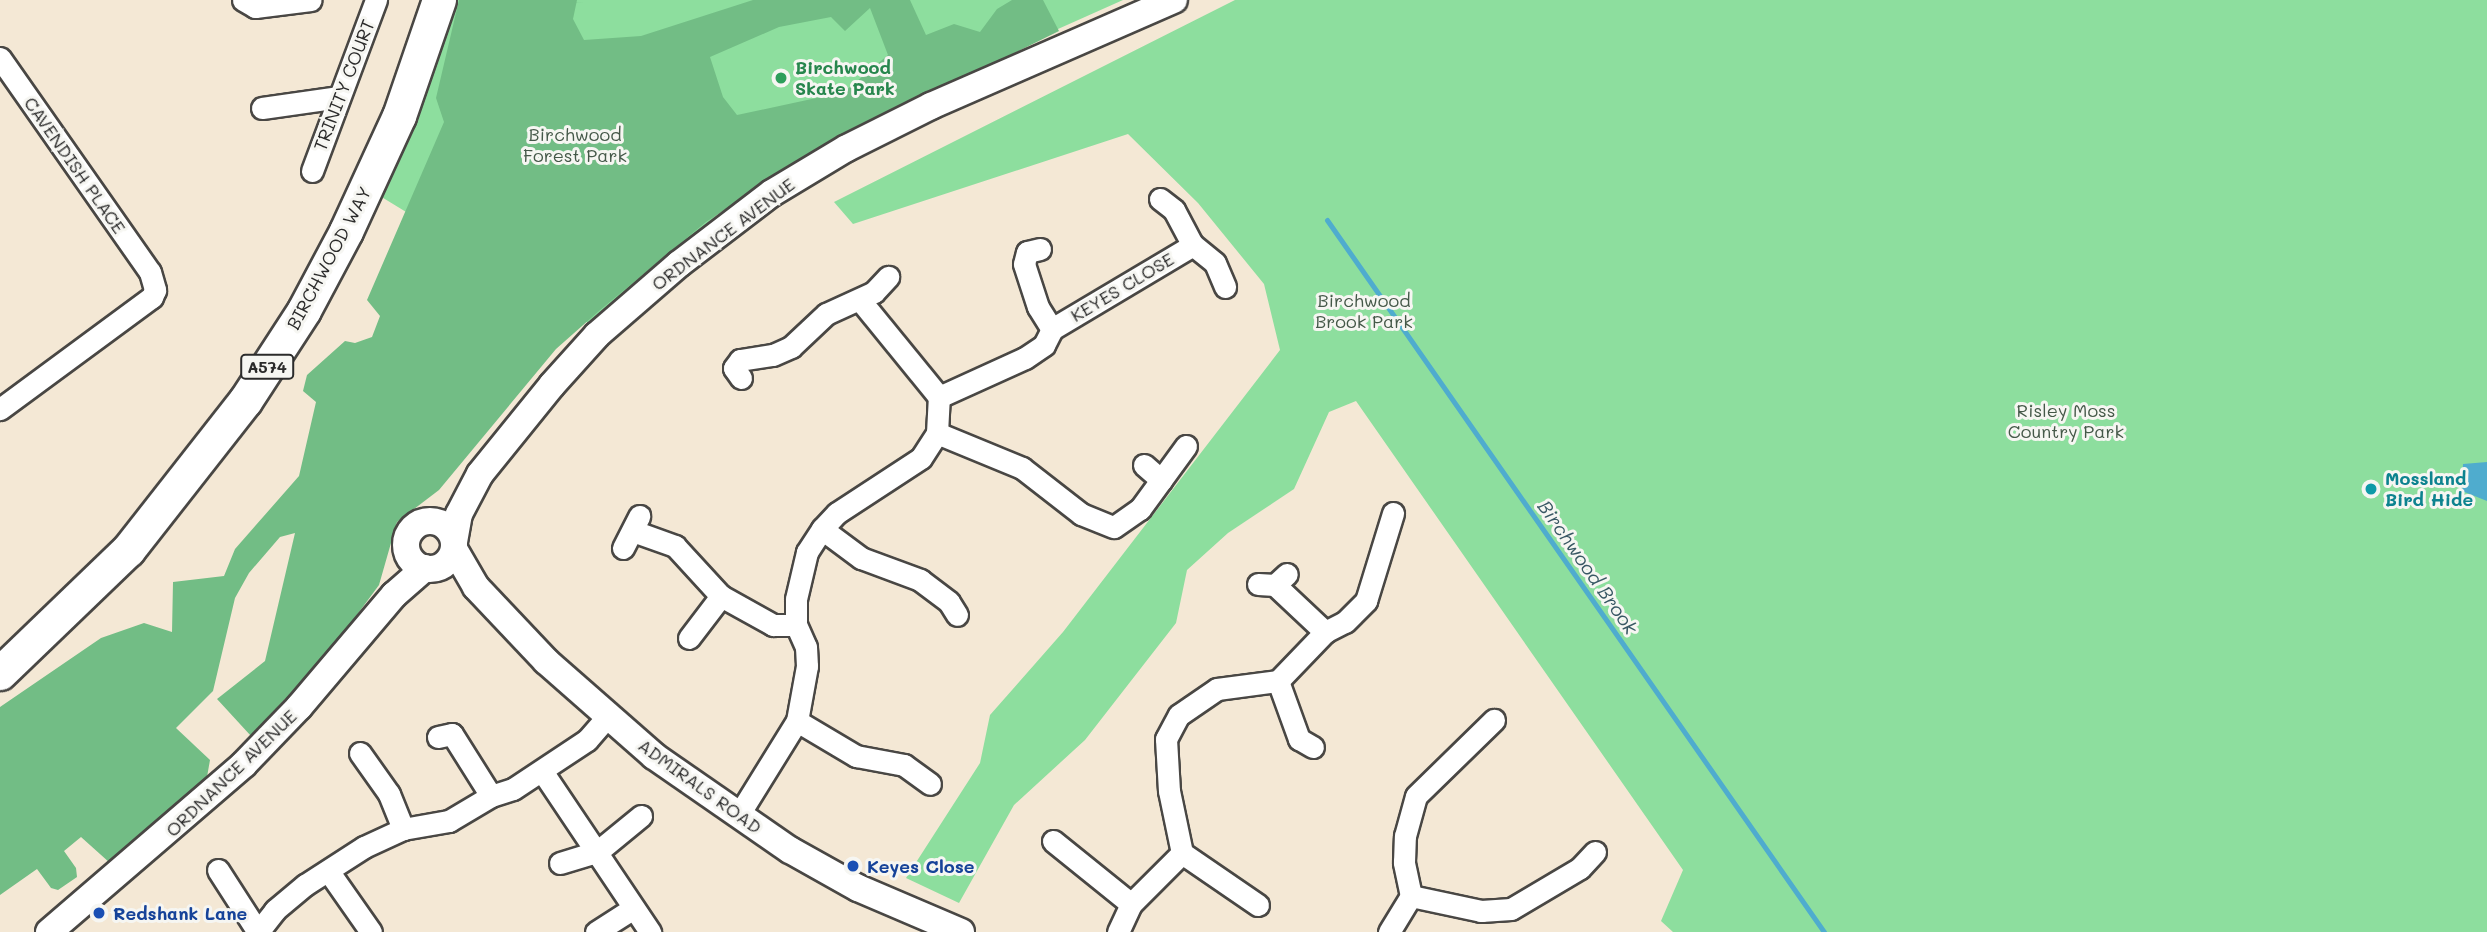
<!DOCTYPE html>
<html>
<head>
<meta charset="utf-8">
<style>
  body { margin:0 }
  #map { position:relative; width:2487px; height:932px; overflow:hidden; background:#f4e8d5; font-family:Mali,sans-serif }
  div>[style] { position:absolute }
  .green>* { inset:0; background:#8dde9e }
  .forest>* { inset:0; background:#72bd85 }
  .water>* { inset:0; background:#4facce }
  .stream>* { height:5px; margin:-2.5px; padding:0 2.5px; transform-origin:2.5px; border-radius:2.5px; background:#4facce }
  .roads { filter:drop-shadow(2px 0 #494744) drop-shadow(-2px 0 #494744) drop-shadow(0 2px #494744) drop-shadow(0 -2px #494744) }
  .minor>* { height:21px; margin:-10.5px; padding:0 10.5px; transform-origin:10.5px; border-radius:10.5px; background:#fff }
  .tertiary>* { height:26px; margin:-13px; padding:0 13px; transform-origin:13px; border-radius:13px; background:#fff }
  .tertiary>.ring { margin:-13px; padding:0; box-sizing:content-box; background:none; border:26px solid #fff; border-radius:50% }
  .primary>* { height:33px; margin:-16.5px; padding:0 16.5px; transform-origin:16.5px; border-radius:16.5px; background:#fff }
  .dots>* { width:19px; height:19px; translate:-50% -50%; box-sizing:border-box; border:4px solid #f6f6f2; border-radius:50% }
  span { translate:-50% -50%; white-space:nowrap; text-align:center; line-height:1.15; -webkit-text-stroke:6px #f6f6f2; paint-order:stroke }
  .shield-label span { padding:2px 5px; background:#f6f6f2; border:2px solid; border-radius:5px; -webkit-text-stroke-width:0 }
  .shield-label { font-size:16px; color:#2b2b2b; font-weight:700 }
  .leisure-label { font-size:18px; color:#27864d; font-weight:700 }
  .left { translate:0 -50%; text-align:left }
  .street-label { font-size:18px; color:#2b2b2b }
  .park-label { font-size:18px; color:#445848 }
  .culture-label { font-size:18px; color:#0d838f; font-weight:700 }
  .transit-label { font-size:18px; color:#164399; font-weight:700 }
  .water-label { font-size:19px; color:#385864; font-style:italic }
</style>
</head>
<body>
<div id="map">
  <div class="green">
    <i style="clip-path:polygon(444px 0,1123px 0,921px 90px,765px 175px,588px 323px,375px 193px)"></i>
    <i style="clip-path:polygon(1235px 0,2487px 0,2487px 932px,1673px 932px,1661px 921px,1683px 870px,1356px 401px,1329px 412px,1294px 489px,1228px 533px,1187px 570px,1176px 623px,1085px 740px,1014px 805px,959px 903px,906px 878px,980px 763px,990px 715px,1063px 632px,1280px 350px,1264px 284px,1198px 203px,1128px 134px,853px 224px,834px 202px)"></i>
  </div>
  <div class="forest">
    <i style="clip-path:polygon(evenodd,459px 0,577px 0,573px 19px,584px 40px,641px 36px,753px 0,910px 0,926px 35px,954px 24px,980px 32px,997px 9px,1012px 0,1043px 0,1059px 31px,806px 156px,706px 222px,599px 311px,556px 349px,439px 490px,397px 522px,379px 585px,334px 646px,251px 736px,217px 699px,265px 661px,295px 533px,280px 537px,249px 573px,235px 598px,213px 691px,176px 728px,210px 760px,207px 777px,110px 863px,81px 837px,64px 851px,76px 868px,77px 877px,58px 890px,51px 888px,37px 869px,0 895px,0 707px,101px 638px,144px 623px,172px 632px,173px 582px,224px 576px,235px 549px,299px 476px,316px 402px,303px 391px,307px 375px,345px 341px,355px 343px,372px 337px,380px 316px,367px 300px,444px 122px,436px 98px,459px 0,870px 8px,888px 55px,844px 92px,737px 115px,723px 97px,710px 57px,779px 27px,831px 17px,845px 31px,870px 8px)"></i>
  </div>
  <div class="water">
    <i style="clip-path:polygon(2487px 462px,2487px 501px,2462px 491px,2463px 464px)"></i>
  </div>
  <div class="stream">
    <i style="left:1327px;top:220px;width:868px;rotate:55.08deg"></i>
  </div>
  <div class="roads">
    <div class="minor">
      <i style="left:243px;top:0;width:14px;rotate:30deg"></i>
      <i style="left:255px;top:7px;width:56px;rotate:-7.1deg"></i>
      <i style="left:0;top:58px;width:261px;rotate:55deg"></i>
      <i style="left:150px;top:272px;width:19px;rotate:74deg"></i>
      <i style="left:155px;top:290px;width:8px;rotate:113deg"></i>
      <i style="left:152px;top:297px;width:189px;rotate:143.6deg"></i>
      <i style="left:262px;top:108px;width:78px;rotate:-8.1deg"></i>
      <i style="left:312px;top:171px;width:183px;rotate:-69.5deg"></i>
      <i style="left:1160px;top:199px;width:18px;rotate:38deg"></i>
      <i style="left:1174px;top:210px;width:40px;rotate:62deg"></i>
      <i style="left:1193px;top:245px;width:28px;rotate:39deg"></i>
      <i style="left:1215px;top:263px;width:26px;rotate:67deg"></i>
      <i style="left:1040px;top:249px;width:13px;rotate:167deg"></i>
      <i style="left:1027px;top:252px;width:12px;rotate:104deg"></i>
      <i style="left:1024px;top:264px;width:45px;rotate:72deg"></i>
      <i style="left:1038px;top:307px;width:26px;rotate:58deg"></i>
      <i style="left:860px;top:300px;width:125px;rotate:50.8deg"></i>
      <i style="left:741px;top:378px;width:12px;rotate:-125deg"></i>
      <i style="left:734px;top:368px;width:10px;rotate:-53deg"></i>
      <i style="left:740px;top:360px;width:33px;rotate:-9deg"></i>
      <i style="left:773px;top:355px;width:20px;rotate:-24deg"></i>
      <i style="left:791px;top:347px;width:48px;rotate:-43.3deg"></i>
      <i style="left:826px;top:314px;width:53px;rotate:-24.6deg"></i>
      <i style="left:874px;top:292px;width:21px;rotate:-47deg"></i>
      <i style="left:937px;top:433px;width:92px;rotate:22.4deg"></i>
      <i style="left:1022px;top:468px;width:75px;rotate:37.9deg"></i>
      <i style="left:1081px;top:514px;width:35px;rotate:22deg"></i>
      <i style="left:1114px;top:527px;width:32px;rotate:-35deg"></i>
      <i style="left:1140px;top:509px;width:78px;rotate:-53.9deg"></i>
      <i style="left:1144px;top:465px;width:23px;rotate:41deg"></i>
      <i style="left:822px;top:529px;width:49px;rotate:36.6deg"></i>
      <i style="left:861px;top:558px;width:63px;rotate:20.4deg"></i>
      <i style="left:920px;top:580px;width:36px;rotate:37deg"></i>
      <i style="left:949px;top:602px;width:15px;rotate:58deg"></i>
      <i style="left:633px;top:531px;width:45px;rotate:19.7deg"></i>
      <i style="left:675px;top:546px;width:68px;rotate:47.4deg"></i>
      <i style="left:721px;top:596px;width:60px;rotate:29.1deg"></i>
      <i style="left:773px;top:625px;width:23px"></i>
      <i style="left:623px;top:548px;width:36px;rotate:-63deg"></i>
      <i style="left:1258px;top:584px;width:17px;rotate:3deg"></i>
      <i style="left:1275px;top:585px;width:16px;rotate:-43deg"></i>
      <i style="left:1275px;top:585px;width:69px;rotate:43.2deg"></i>
      <i style="left:689px;top:638px;width:53px;rotate:-52.7deg"></i>
      <i style="left:1278px;top:681px;width:62px;rotate:70.1deg"></i>
      <i style="left:1299px;top:739px;width:16px;rotate:30deg"></i>
      <i style="left:797px;top:721px;width:69px;rotate:30.7deg"></i>
      <i style="left:856px;top:756px;width:49px;rotate:10.6deg"></i>
      <i style="left:904px;top:765px;width:32px;rotate:36deg"></i>
      <i style="left:438px;top:737px;width:14px;rotate:-12deg"></i>
      <i style="left:452px;top:734px;width:73px;rotate:57.8deg"></i>
      <i style="left:360px;top:753px;width:50px;rotate:54.7deg"></i>
      <i style="left:389px;top:794px;width:38px;rotate:68deg"></i>
      <i style="left:542px;top:771px;width:194px;rotate:56.1deg"></i>
      <i style="left:738px;top:816px;width:112px;rotate:-58.2deg"></i>
      <i style="left:797px;top:721px;width:56px;rotate:-79.7deg"></i>
      <i style="left:807px;top:666px;width:19px;rotate:-93deg"></i>
      <i style="left:806px;top:647px;width:24px;rotate:-114deg"></i>
      <i style="left:796px;top:625px;width:26px;rotate:-90deg"></i>
      <i style="left:796px;top:599px;width:48px;rotate:-76.8deg"></i>
      <i style="left:807px;top:552px;width:27px;rotate:-57deg"></i>
      <i style="left:822px;top:529px;width:22px;rotate:-47deg"></i>
      <i style="left:837px;top:513px;width:100px;rotate:-33.2deg"></i>
      <i style="left:921px;top:458px;width:30px;rotate:-57deg"></i>
      <i style="left:937px;top:433px;width:36px;rotate:-87deg"></i>
      <i style="left:939px;top:397px;width:94px;rotate:-24.4deg"></i>
      <i style="left:1025px;top:358px;width:23px;rotate:-34deg"></i>
      <i style="left:1044px;top:345px;width:18px;rotate:-63deg"></i>
      <i style="left:1052px;top:329px;width:164px;rotate:-30.8deg"></i>
      <i style="left:1053px;top:841px;width:100px;rotate:38.9deg"></i>
      <i style="left:1182px;top:853px;width:92px;rotate:34.4deg"></i>
      <i style="left:560px;top:863px;width:39px;rotate:-17deg"></i>
      <i style="left:597px;top:852px;width:57px;rotate:-39.3deg"></i>
      <i style="left:218px;top:870px;width:74px;rotate:57.2deg"></i>
      <i style="left:329px;top:872px;width:73px;rotate:55deg"></i>
      <i style="left:1411px;top:896px;width:72px;rotate:12.1deg"></i>
      <i style="left:1481px;top:911px;width:30px;rotate:-4deg"></i>
      <i style="left:1511px;top:909px;width:80px;rotate:-30.7deg"></i>
      <i style="left:1580px;top:868px;width:22px;rotate:-47deg"></i>
      <i style="left:258px;top:932px;width:28px;rotate:-52deg"></i>
      <i style="left:275px;top:910px;width:39px;rotate:-40deg"></i>
      <i style="left:305px;top:885px;width:70px;rotate:-32.8deg"></i>
      <i style="left:364px;top:847px;width:43px;rotate:-24.8deg"></i>
      <i style="left:403px;top:829px;width:47px;rotate:-9.9deg"></i>
      <i style="left:449px;top:821px;width:49px;rotate:-30.8deg"></i>
      <i style="left:491px;top:796px;width:23px;rotate:-18deg"></i>
      <i style="left:513px;top:789px;width:89px;rotate:-33.5deg"></i>
      <i style="left:587px;top:740px;width:30px;rotate:-49deg"></i>
      <i style="left:596px;top:932px;width:43px;rotate:-32.6deg"></i>
      <i style="left:1118px;top:932px;width:31px;rotate:-65deg"></i>
      <i style="left:1131px;top:904px;width:72px;rotate:-45deg"></i>
      <i style="left:1182px;top:853px;width:63px;rotate:-101.8deg"></i>
      <i style="left:1169px;top:791px;width:52px;rotate:-93.3deg"></i>
      <i style="left:1166px;top:739px;width:27px;rotate:-62deg"></i>
      <i style="left:1179px;top:715px;width:46px;rotate:-34.4deg"></i>
      <i style="left:1217px;top:689px;width:62px;rotate:-7.5deg"></i>
      <i style="left:1278px;top:681px;width:68px;rotate:-46.2deg"></i>
      <i style="left:1325px;top:632px;width:22px;rotate:-27deg"></i>
      <i style="left:1345px;top:622px;width:30px;rotate:-45deg"></i>
      <i style="left:1366px;top:601px;width:92px;rotate:-72.9deg"></i>
      <i style="left:1389px;top:932px;width:42px;rotate:-58.6deg"></i>
      <i style="left:1411px;top:896px;width:35px;rotate:-102deg"></i>
      <i style="left:1404px;top:862px;width:26px;rotate:-88deg"></i>
      <i style="left:1405px;top:836px;width:41px;rotate:-74.6deg"></i>
      <i style="left:1416px;top:796px;width:109px;rotate:-44.3deg"></i>
    </div>
    <div class="tertiary">
      <i class="ring" style="left:406px;top:521px;width:22px;height:22px"></i>
      <i style="left:454px;top:542px;width:28px;rotate:-80deg"></i>
      <i style="left:459px;top:514px;width:45px;rotate:-62.3deg"></i>
      <i style="left:480px;top:474px;width:114px;rotate:-51deg"></i>
      <i style="left:552px;top:385px;width:67px;rotate:-48deg"></i>
      <i style="left:597px;top:335px;width:108px;rotate:-40.9deg"></i>
      <i style="left:679px;top:264px;width:117px;rotate:-37.4deg"></i>
      <i style="left:772px;top:193px;width:87px;rotate:-31deg"></i>
      <i style="left:847px;top:148px;width:94px;rotate:-26.6deg"></i>
      <i style="left:931px;top:106px;width:265px;rotate:-23.6deg"></i>
      <i style="left:454px;top:549px;width:44px;rotate:59.9deg"></i>
      <i style="left:476px;top:587px;width:102px;rotate:46.6deg"></i>
      <i style="left:546px;top:661px;width:144px;rotate:41.3deg"></i>
      <i style="left:654px;top:756px;width:165px;rotate:34.7deg"></i>
      <i style="left:790px;top:850px;width:78px;rotate:29.2deg"></i>
      <i style="left:858px;top:888px;width:112px;rotate:23.1deg"></i>
      <i style="left:49px;top:932px;width:257px;rotate:-40.7deg"></i>
      <i style="left:244px;top:764px;width:79px;rotate:-46deg"></i>
      <i style="left:299px;top:707px;width:147px;rotate:-49.7deg"></i>
      <i style="left:394px;top:595px;width:41px;rotate:-41.1deg"></i>
    </div>
    <div class="primary">
      <i style="left:0;top:673px;width:178px;rotate:-43.9deg"></i>
      <i style="left:128px;top:550px;width:189px;rotate:-51.9deg"></i>
      <i style="left:245px;top:401px;width:108px;rotate:-57deg"></i>
      <i style="left:304px;top:310px;width:89px;rotate:-62deg"></i>
      <i style="left:346px;top:231px;width:127px;rotate:-65.3deg"></i>
      <i style="left:399px;top:116px;width:123px;rotate:-71deg"></i>
    </div>
  </div>
  <div class="dots">
    <i style="left:781px;top:78px;background:#2e9e5b"></i>
    <i style="left:2371px;top:489px;background:#0f9aa8"></i>
    <i style="left:853px;top:866px;background:#1a4fb4"></i>
    <i style="left:99px;top:913px;background:#1a4fb4"></i>
  </div>
  <div class="shield-label">
    <span style="left:267px;top:367px">A574</span>
  </div>
  <div class="leisure-label">
    <span class="left" style="left:795px;top:78px">Birchwood<br>Skate Park</span>
  </div>
  <div class="street-label">
    <span style="left:344px;top:85px;rotate:-69deg">TRINITY COURT</span>
    <span style="left:75px;top:165px;rotate:55deg">CAVENDISH PLACE</span>
    <span style="left:723px;top:234px;rotate:-37deg">ORDNANCE AVENUE</span>
    <span style="left:329px;top:258px;rotate:-62deg">BIRCHWOOD WAY</span>
    <span style="left:1122px;top:287px;rotate:-31deg">KEYES CLOSE</span>
    <span style="left:231px;top:773px;rotate:-44deg">ORDNANCE AVENUE</span>
    <span style="left:700px;top:786px;rotate:36deg">ADMIRALS ROAD</span>
  </div>
  <div class="park-label">
    <span style="left:575px;top:145px">Birchwood<br>Forest Park</span>
    <span style="left:1364px;top:311px">Birchwood<br>Brook Park</span>
    <span style="left:2066px;top:421px">Risley Moss<br>Country Park</span>
  </div>
  <div class="culture-label">
    <span class="left" style="left:2385px;top:489px">Mossland<br>Bird Hide</span>
  </div>
  <div class="transit-label">
    <span class="left" style="left:867px;top:866px">Keyes Close</span>
    <span class="left" style="left:113px;top:913px">Redshank Lane</span>
  </div>
  <div class="water-label">
    <span style="left:1588px;top:567px;rotate:55deg">Birchwood Brook</span>
  </div>
</div>
</body>
</html>
